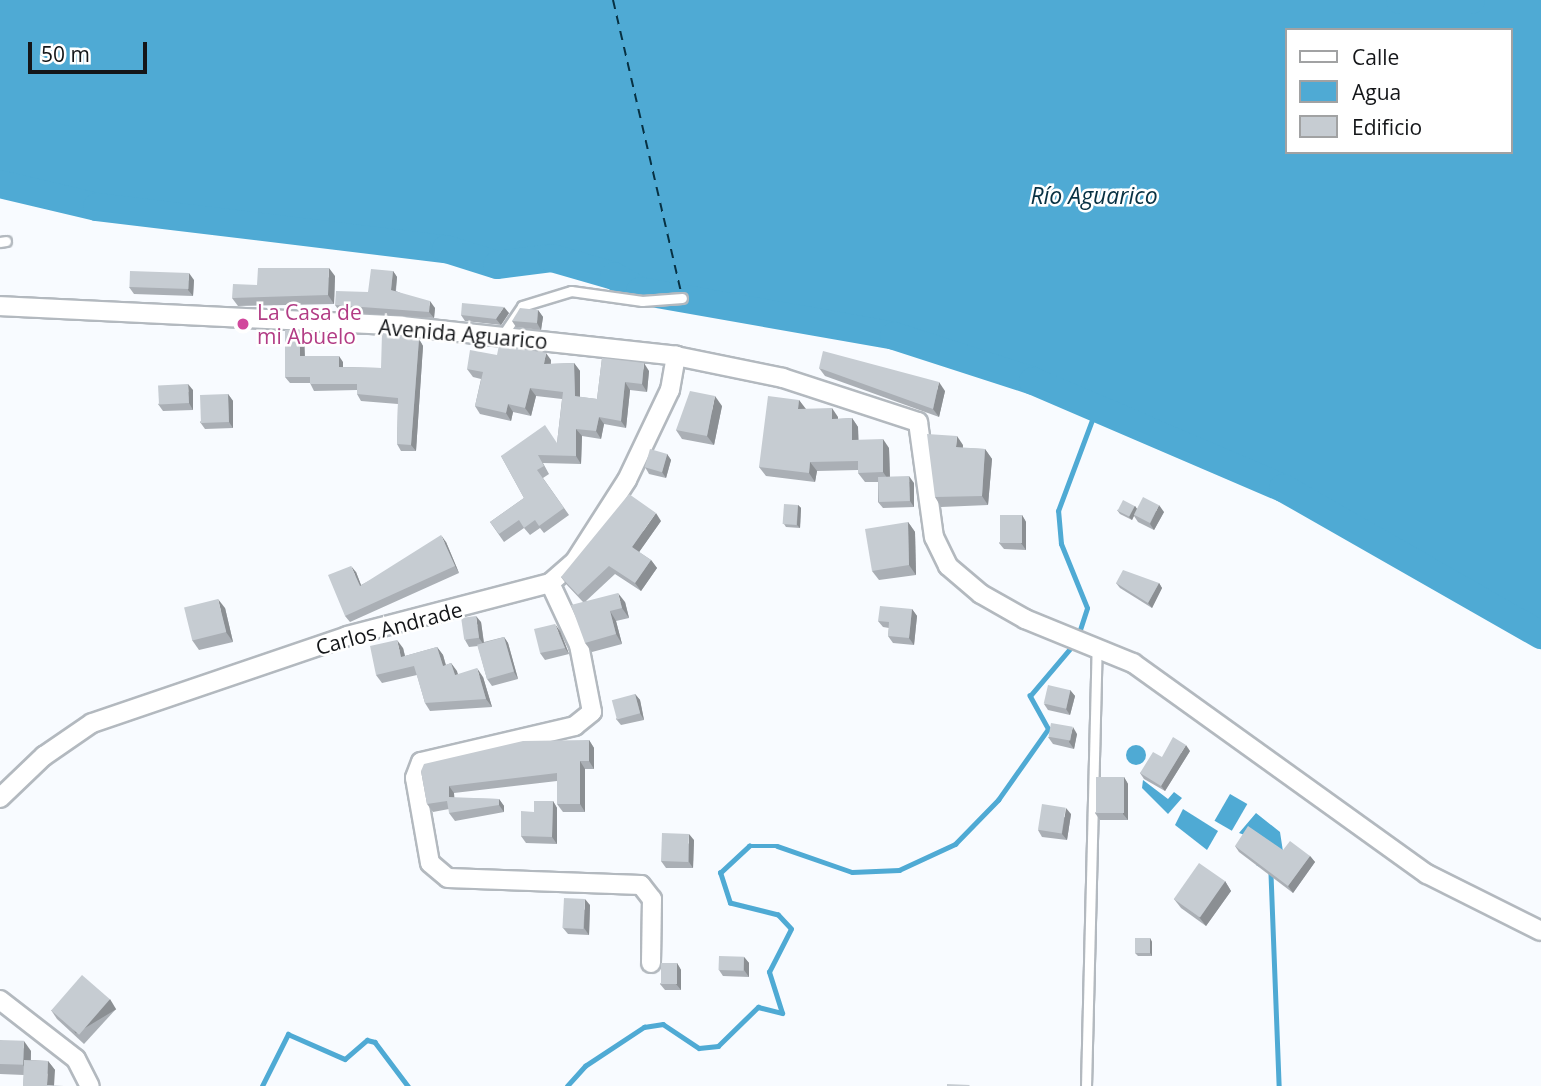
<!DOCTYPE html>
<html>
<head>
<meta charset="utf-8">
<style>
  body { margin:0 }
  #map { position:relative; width:1541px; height:1086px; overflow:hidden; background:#f8fbff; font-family:"Open Sans",sans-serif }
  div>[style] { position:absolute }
  .water>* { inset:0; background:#4faad4; transform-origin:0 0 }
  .round { border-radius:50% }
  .stream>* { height:4.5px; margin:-2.25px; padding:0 2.25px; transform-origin:2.25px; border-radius:2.25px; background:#4faad4 }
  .river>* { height:28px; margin:-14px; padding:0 14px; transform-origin:14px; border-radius:14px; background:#4faad4 }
  .ferry>* { height:2px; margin-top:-1px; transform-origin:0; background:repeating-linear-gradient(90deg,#073143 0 9px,transparent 0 16px) }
  .roads { filter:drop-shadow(2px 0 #b3b9bf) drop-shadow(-2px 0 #b3b9bf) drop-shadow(0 2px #b3b9bf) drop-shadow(0 -2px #b3b9bf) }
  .lane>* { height:9px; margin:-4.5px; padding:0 4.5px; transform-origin:4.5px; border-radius:4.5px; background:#fff }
  .street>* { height:18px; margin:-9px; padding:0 9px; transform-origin:9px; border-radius:9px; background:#fff }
  .wall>* { inset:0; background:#aaafb5 }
  .shaded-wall>* { inset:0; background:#8b8f93; transform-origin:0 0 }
  .building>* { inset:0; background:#c6ccd2; transform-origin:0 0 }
  .dots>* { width:19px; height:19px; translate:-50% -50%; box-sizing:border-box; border:4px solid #fff; border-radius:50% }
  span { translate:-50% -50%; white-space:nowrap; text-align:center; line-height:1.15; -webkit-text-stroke:5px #fff; paint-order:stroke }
  .hotel-label { font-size:21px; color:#b23c85 }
  .left { translate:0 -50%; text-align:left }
  .street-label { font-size:21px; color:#141619 }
  .water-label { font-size:23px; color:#073143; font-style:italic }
  .legend { position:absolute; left:1285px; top:28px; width:228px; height:126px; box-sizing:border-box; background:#fff; border:2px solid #a1a2a3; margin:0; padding:9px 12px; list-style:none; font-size:21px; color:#141619 }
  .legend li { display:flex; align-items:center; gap:14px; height:35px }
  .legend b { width:35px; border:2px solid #a1a2a3 }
  .scale { position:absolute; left:28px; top:42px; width:119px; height:32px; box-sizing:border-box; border:4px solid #141619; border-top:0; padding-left:9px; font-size:21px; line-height:24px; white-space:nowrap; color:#141619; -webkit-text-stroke:5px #fff; paint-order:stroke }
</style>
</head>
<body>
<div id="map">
  <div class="water">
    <i style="clip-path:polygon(evenodd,0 0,1541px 0,1541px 635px,1283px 488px,1033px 381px,894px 336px,640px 291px,614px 276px,552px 258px,497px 265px,446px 249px,97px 207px,0 184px,0 0,1287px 30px,1511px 30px,1511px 152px,1287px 152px,1287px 30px)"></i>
    <i class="round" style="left:1126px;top:745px;width:20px;height:20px"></i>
    <i style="clip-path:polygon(1143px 780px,1168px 799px,1174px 792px,1182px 798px,1168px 814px,1142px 788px)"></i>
    <i style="left:1230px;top:794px;width:20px;height:31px;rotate:30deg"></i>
    <i style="clip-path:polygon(1183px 809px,1218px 831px,1207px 850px,1175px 825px)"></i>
    <i style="clip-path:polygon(1256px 813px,1280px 832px,1284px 858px,1273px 874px,1256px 865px,1270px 844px,1239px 833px)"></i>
  </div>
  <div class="stream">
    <i style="left:1078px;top:636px;width:29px;rotate:-72deg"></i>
    <i style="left:1087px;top:608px;width:69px;rotate:-112.1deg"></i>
    <i style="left:1061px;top:544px;width:33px;rotate:-95deg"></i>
    <i style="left:1058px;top:511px;width:114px;rotate:-69.5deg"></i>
    <i style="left:1271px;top:874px;width:212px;rotate:87.8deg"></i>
    <i style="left:262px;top:1086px;width:58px;rotate:-63.4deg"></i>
    <i style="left:288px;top:1034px;width:62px;rotate:23.7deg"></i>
    <i style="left:345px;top:1059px;width:29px;rotate:-41deg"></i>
    <i style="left:367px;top:1040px;width:8px;rotate:14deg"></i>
    <i style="left:375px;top:1042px;width:55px;rotate:53.1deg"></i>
    <i style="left:567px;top:1086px;width:27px;rotate:-48deg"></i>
    <i style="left:585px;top:1066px;width:71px;rotate:-33.5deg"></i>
    <i style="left:644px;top:1027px;width:19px;rotate:-9deg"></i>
    <i style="left:663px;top:1024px;width:43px;rotate:33.7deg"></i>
    <i style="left:699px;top:1048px;width:19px;rotate:-6deg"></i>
    <i style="left:718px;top:1046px;width:56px;rotate:-44.3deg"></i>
    <i style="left:758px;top:1007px;width:25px;rotate:14deg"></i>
    <i style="left:782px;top:1013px;width:43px;rotate:-107.6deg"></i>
    <i style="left:769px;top:972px;width:48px;rotate:-62.9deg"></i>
    <i style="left:791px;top:929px;width:19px;rotate:-133deg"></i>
    <i style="left:778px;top:915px;width:49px;rotate:-166deg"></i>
    <i style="left:730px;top:903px;width:32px;rotate:-108deg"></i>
    <i style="left:720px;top:873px;width:40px;rotate:-43deg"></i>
    <i style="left:749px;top:846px;width:28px"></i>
    <i style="left:777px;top:846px;width:79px;rotate:19.1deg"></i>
    <i style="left:852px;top:872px;width:47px;rotate:-2.4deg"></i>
    <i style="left:899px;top:870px;width:62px;rotate:-24.9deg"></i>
    <i style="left:955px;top:844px;width:62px;rotate:-45.7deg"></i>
    <i style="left:998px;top:800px;width:87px;rotate:-54.8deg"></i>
    <i style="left:1048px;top:729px;width:38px;rotate:-119deg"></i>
    <i style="left:1030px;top:696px;width:68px;rotate:-49.8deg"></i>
  </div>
  <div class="river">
    <i style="left:1400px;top:0;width:71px"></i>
    <i style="left:0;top:184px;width:100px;rotate:13.3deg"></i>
    <i style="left:97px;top:207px;width:352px;rotate:6.9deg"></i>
    <i style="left:446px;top:249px;width:53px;rotate:17.4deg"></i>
    <i style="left:497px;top:265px;width:55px;rotate:-7.3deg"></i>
    <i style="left:552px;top:258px;width:65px;rotate:16.2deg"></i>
    <i style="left:614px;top:276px;width:30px;rotate:30deg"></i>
    <i style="left:640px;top:291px;width:258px;rotate:10deg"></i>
    <i style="left:894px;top:336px;width:146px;rotate:17.9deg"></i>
    <i style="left:1033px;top:381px;width:272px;rotate:23.2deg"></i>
    <i style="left:1283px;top:488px;width:297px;rotate:29.7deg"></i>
  </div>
  <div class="ferry">
    <i style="left:613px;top:0;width:304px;rotate:76.9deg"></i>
  </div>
  <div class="roads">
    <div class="lane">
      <i style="left:0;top:242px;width:6px;rotate:-9deg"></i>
      <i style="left:502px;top:336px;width:36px;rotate:-56deg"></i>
      <i style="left:522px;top:306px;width:51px;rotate:-17deg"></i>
      <i style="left:571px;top:291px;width:72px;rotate:8deg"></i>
      <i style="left:642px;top:301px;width:40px;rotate:-4.3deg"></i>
      <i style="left:1086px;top:1086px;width:438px;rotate:-88.6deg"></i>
    </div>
    <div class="street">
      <i style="left:0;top:306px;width:402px;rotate:2.8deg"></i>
      <i style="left:402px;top:326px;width:276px;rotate:6.2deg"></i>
      <i style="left:676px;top:356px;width:109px;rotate:11.6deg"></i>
      <i style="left:783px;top:378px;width:142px;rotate:18.1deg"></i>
      <i style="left:918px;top:422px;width:116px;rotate:82.1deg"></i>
      <i style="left:934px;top:537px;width:32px;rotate:64deg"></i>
      <i style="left:948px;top:566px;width:43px;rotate:40.3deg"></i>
      <i style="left:981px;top:594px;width:51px;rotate:29.6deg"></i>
      <i style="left:1025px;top:619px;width:117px;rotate:22.2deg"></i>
      <i style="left:1133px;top:663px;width:362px;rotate:35.7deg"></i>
      <i style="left:1427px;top:874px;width:127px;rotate:26.6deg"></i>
      <i style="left:550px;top:583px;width:68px;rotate:64.9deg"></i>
      <i style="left:579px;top:645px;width:68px;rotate:79deg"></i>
      <i style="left:592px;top:712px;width:22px;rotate:141deg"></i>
      <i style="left:575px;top:726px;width:158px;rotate:166.8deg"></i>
      <i style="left:421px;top:762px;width:17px;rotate:111deg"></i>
      <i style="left:415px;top:778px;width:86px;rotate:80deg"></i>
      <i style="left:430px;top:863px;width:23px;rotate:40deg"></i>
      <i style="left:448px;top:878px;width:193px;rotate:2.1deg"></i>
      <i style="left:641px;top:885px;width:18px;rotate:52deg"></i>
      <i style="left:652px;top:899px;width:64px;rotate:90.9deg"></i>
      <i style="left:0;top:798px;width:61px;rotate:-43.7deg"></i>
      <i style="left:44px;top:756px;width:58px;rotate:-34.5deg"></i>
      <i style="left:92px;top:723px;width:269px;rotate:-18.8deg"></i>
      <i style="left:347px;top:636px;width:210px;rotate:-14.6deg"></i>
      <i style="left:550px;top:583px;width:33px;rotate:-41deg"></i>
      <i style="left:575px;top:561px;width:96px;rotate:-57.3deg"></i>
      <i style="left:627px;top:480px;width:100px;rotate:-64.5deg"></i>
      <i style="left:670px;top:390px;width:35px;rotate:-80deg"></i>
      <i style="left:0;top:1000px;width:96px;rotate:37.8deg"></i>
      <i style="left:76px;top:1059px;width:30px;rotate:63deg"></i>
    </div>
  </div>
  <div class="wall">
    <i style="clip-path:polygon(393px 271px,397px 277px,396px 291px,435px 308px,434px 318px,340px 312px,335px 305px,368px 292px)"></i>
    <i style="clip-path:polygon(335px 276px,334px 304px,238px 306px,232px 298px)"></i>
    <i style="clip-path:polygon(194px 280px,193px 296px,134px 294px,129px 287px)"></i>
    <i style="clip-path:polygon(538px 310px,543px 317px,541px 330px,516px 327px,512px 321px)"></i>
    <i style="clip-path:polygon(509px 313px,501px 325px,465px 321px,461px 315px)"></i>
    <i style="clip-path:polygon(304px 336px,305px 356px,343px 362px,343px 367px,381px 368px,419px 339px,423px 346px,416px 451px,401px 451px,397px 444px,398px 404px,361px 401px,357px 394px,357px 390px,314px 391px,310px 383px,290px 383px,285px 377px)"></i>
    <i style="clip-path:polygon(497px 355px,551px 360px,551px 364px,574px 363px,580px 371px,580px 397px,597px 399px,602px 358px,649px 371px,647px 392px,630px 390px,626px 428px,604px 424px,601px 439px,582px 436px,581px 464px,543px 463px,549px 474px,543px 478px,569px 515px,544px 533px,540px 528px,530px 535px,524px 528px,504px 542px,490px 522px,524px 498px,501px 456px,557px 443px,562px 399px,536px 396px,531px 416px,513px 412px,511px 421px,480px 414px,475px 406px,481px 379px,473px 377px,467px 369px)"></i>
    <i style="clip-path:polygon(819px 368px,945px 391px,939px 417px,825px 376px)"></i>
    <i style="clip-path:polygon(193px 390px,193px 410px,163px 411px,158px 404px)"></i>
    <i style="clip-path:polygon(228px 394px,233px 401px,233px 428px,205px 429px,200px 422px)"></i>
    <i style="clip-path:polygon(799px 400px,805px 409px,838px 417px,838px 419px,852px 418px,858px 427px,858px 440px,889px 448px,890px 477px,914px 483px,914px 507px,883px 508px,878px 502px,878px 482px,865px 482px,858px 473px,858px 470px,817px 471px,815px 482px,766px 476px,759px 467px)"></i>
    <i style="clip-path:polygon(722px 406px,714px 445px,682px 439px,676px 430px)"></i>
    <i style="clip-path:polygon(963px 445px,963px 448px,985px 449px,992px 459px,988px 505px,941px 507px,935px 497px)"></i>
    <i style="clip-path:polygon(667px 454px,671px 460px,666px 478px,649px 474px,645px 467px)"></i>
    <i style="clip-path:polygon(798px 505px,801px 508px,800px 528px,786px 527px,784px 524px)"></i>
    <i style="clip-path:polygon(1135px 506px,1137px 509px,1164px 512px,1154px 530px,1138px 522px,1134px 516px,1132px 520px,1120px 514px,1117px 510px)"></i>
    <i style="clip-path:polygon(1022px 515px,1026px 522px,1026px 550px,1004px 549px,999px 543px)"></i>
    <i style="clip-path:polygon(661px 521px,639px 552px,651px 560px,657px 568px,641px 591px,615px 574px,586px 601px,625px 602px,629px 618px,616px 621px,622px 644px,592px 652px,585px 643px,583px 602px,567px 585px,561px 577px)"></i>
    <i style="clip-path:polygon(908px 522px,915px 532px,916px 575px,879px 580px,872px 571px)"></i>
    <i style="clip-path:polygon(446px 542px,459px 573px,350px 622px,345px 616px,356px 572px,361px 585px)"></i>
    <i style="clip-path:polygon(1116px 583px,1159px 583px,1162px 588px,1152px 608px,1120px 588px)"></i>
    <i style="clip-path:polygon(225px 608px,233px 642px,199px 650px,192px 640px)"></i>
    <i style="clip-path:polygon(912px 609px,917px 616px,914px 645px,893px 643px,888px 636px,889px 628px,883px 627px,878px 621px)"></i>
    <i style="clip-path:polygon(481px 622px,484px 642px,504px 637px,508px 643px,518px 679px,492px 686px,487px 679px,478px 646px,469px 647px,465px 640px)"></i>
    <i style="clip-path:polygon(560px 631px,569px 654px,545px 660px,540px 653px)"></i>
    <i style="clip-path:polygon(437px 647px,443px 655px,446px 665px,451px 663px,458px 674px,483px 677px,492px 707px,430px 711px,425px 703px,417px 675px,382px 683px,376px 675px,403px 648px,405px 656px)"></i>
    <i style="clip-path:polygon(1070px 690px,1075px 696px,1070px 715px,1048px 710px,1044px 704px)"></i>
    <i style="clip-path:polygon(635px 694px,640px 700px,644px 720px,621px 725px,616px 719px)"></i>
    <i style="clip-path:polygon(1077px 734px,1074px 749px,1053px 744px,1048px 737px)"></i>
    <i style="clip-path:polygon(589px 740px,594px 748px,594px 769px,585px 769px,585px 812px,563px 812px,557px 804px,557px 781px,454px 793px,454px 798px,499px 799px,504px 806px,504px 812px,455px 821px,449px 813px,449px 809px,433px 812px,427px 804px,421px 771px)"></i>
    <i style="clip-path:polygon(1190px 751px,1165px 791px,1144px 779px,1140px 773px,1162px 757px)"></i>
    <i style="clip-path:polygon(1124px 777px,1128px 784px,1128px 820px,1100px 820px,1095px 813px)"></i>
    <i style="clip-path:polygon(553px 801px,557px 808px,557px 844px,526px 843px,521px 836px,534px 812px)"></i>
    <i style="clip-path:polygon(1071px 814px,1067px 840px,1042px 837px,1038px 830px)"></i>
    <i style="clip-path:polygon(694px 840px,693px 868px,666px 868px,661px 861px)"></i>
    <i style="clip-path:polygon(1235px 846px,1283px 850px,1310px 856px,1315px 862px,1293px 893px,1239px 852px)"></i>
    <i style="clip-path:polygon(1225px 881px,1231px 891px,1206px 926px,1181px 908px,1174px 899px)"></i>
    <i style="clip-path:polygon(590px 905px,589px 935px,568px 934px,563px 928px)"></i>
    <i style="clip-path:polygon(1150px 938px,1152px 942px,1152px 956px,1138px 956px,1135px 953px)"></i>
    <i style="clip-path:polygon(744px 957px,749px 963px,749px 977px,723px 976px,719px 970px)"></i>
    <i style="clip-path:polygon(677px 963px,681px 970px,681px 990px,665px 990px,660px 984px)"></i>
    <i style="clip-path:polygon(116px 1009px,84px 1044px,57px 1019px,51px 1010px)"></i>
    <i style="clip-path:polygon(0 1040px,31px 1051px,31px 1060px,48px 1061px,55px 1070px,23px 1086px,24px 1075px,0 1074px)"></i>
  </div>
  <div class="shaded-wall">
    <i style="clip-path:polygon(329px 268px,335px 276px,334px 304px,328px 295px)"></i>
    <i style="clip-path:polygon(393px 271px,397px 277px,395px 296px,391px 290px)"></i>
    <i style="clip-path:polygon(189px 273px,194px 280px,193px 296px,188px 290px)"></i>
    <i style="clip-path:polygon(430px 301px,435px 308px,434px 318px,429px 312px)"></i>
    <i style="clip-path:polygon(504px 307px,509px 313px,501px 325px,496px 319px)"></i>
    <i style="clip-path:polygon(538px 310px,543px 317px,541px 330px,537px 323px)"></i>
    <i style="clip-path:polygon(300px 330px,304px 336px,305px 363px,300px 356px)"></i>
    <i style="clip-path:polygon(419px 339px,423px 346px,416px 451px,411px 445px)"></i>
    <i style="clip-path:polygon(546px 353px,551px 360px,550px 372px,544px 364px)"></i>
    <i style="clip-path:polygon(339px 356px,343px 362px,343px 373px,339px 367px)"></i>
    <i style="clip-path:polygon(574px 363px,580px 371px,580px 404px,575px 396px)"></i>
    <i style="clip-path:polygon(644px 363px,649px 371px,647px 392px,642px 384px)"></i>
    <i style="clip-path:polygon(625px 382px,630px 390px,626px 428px,621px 421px)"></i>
    <i style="clip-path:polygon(939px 382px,945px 391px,939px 417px,933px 409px)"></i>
    <i style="clip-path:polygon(188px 384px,193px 390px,193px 410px,189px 403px)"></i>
    <i style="clip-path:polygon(530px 388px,536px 396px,531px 416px,525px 408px)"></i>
    <i style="clip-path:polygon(228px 394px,233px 401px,233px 428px,229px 422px)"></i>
    <i style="clip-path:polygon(715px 396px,722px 406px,714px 445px,707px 436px)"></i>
    <i style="clip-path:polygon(799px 400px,806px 409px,798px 409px)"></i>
    <i style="clip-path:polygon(508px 404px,513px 412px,511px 421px,506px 413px)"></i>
    <i style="clip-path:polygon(832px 408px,838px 417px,838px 428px,832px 419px)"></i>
    <i style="clip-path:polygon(599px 417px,604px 424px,601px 439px,596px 431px)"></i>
    <i style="clip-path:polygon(852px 418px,858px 427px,859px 449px,852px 440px)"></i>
    <i style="clip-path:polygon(576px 429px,582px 436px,581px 464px,576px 456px)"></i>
    <i style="clip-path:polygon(957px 436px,963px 445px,962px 456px,956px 447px)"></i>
    <i style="clip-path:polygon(883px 439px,889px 448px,890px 482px,883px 472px)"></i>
    <i style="clip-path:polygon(985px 449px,992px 459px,988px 505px,982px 496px)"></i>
    <i style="clip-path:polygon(667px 454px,671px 460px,666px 478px,662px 472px)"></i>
    <i style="clip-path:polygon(810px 462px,817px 471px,815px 482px,809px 473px)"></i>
    <i style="clip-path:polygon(909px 476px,914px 483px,914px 507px,910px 501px)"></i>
    <i style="clip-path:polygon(798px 505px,801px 508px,800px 528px,797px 525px)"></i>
    <i style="clip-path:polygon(1159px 505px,1164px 512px,1154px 530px,1150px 524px)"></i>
    <i style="clip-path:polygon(1135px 506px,1137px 509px,1132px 520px,1129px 517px)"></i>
    <i style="clip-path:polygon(656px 513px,661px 521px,637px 555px,632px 547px)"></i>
    <i style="clip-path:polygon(1022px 515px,1026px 522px,1026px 550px,1021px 543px)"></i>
    <i style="clip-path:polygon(908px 522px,915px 532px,916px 575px,909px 565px)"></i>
    <i style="clip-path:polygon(441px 535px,446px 542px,459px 573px,455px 566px)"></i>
    <i style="clip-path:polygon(651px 560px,657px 568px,641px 591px,635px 583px)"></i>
    <i style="clip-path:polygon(351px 566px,356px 572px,364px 593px,360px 586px)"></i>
    <i style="clip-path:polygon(1159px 583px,1162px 588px,1152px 608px,1148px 603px)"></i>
    <i style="clip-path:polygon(618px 593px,625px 602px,629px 618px,622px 608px)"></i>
    <i style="clip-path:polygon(218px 599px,225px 608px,233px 642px,226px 632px)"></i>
    <i style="clip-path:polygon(912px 609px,917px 616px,914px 645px,909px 638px)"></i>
    <i style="clip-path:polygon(610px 611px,616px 621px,622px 644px,616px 634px)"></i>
    <i style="clip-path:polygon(476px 616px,481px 622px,484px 645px,479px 638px)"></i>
    <i style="clip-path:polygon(555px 624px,560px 631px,569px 654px,565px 648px)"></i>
    <i style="clip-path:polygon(504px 637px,508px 643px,518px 679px,514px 672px)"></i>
    <i style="clip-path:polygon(397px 640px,403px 648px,407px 665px,401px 657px)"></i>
    <i style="clip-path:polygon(437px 647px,443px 655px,448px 674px,443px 666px)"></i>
    <i style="clip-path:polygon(451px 663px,457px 671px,460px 683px,455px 675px)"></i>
    <i style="clip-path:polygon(477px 668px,483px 677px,492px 707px,486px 699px)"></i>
    <i style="clip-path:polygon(1070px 690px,1075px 696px,1070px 715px,1066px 709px)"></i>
    <i style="clip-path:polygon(635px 694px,640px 700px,644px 720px,640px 713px)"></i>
    <i style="clip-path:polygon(1073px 727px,1077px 734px,1074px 749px,1069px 742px)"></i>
    <i style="clip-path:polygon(589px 740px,594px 748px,594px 769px,589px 761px)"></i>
    <i style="clip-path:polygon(1186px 745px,1190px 751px,1165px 791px,1161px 786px)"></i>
    <i style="clip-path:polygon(580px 761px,585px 769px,585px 812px,580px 804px)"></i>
    <i style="clip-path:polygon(1124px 777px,1128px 784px,1128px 820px,1123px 814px)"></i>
    <i style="clip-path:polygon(449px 786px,454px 793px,455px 805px,449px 797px)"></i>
    <i style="clip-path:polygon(499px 799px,504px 806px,504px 812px,499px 805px)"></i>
    <i style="clip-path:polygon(553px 801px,557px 808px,557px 844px,552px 837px)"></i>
    <i style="clip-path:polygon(1066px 808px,1071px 814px,1067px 840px,1062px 834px)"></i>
    <i style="clip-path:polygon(689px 834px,694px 840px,693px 868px,689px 862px)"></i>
    <i style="clip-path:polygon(1310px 856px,1315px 862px,1293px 893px,1288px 886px)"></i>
    <i style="clip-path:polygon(1225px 881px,1231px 891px,1206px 926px,1199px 917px)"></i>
    <i style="clip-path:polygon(585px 899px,590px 905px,589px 935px,584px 928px)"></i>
    <i style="clip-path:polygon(1150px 938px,1152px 942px,1152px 956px,1150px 953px)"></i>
    <i style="clip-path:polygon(744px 957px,749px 963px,749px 977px,744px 970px)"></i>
    <i style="clip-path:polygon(677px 963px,681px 970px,681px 990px,676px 984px)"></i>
    <i style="left:110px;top:999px;width:12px;height:47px;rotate:59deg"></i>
    <i style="clip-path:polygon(24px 1041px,31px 1051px,30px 1075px,23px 1065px)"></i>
    <i style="clip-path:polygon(48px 1061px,55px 1070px,54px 1086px,47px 1085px)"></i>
  </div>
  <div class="building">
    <i style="clip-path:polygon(258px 268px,329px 268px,328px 295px,232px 298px,233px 284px,257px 285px)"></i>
    <i style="clip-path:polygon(371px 269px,393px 271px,391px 290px,430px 301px,429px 312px,335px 305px,336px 291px,368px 292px)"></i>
    <i style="left:130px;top:271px;width:59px;height:16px;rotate:2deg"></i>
    <i style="clip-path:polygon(462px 303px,504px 307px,496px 319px,461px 315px)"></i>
    <i style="clip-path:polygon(520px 308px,538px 310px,537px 323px,512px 321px)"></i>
    <i style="clip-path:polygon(285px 330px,300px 330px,300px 356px,339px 356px,339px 367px,381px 368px,382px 333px,419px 339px,411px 445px,397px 444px,398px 398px,357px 394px,357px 384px,310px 384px,310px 377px,285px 377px)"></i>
    <i style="clip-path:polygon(499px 345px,546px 353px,544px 364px,574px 363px,575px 396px,597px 399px,602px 358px,644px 363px,642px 384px,625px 382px,621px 421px,599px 417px,596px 431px,576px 429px,576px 456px,538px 455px,544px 466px,537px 470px,564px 508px,539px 526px,535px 520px,524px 528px,519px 520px,499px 534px,490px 522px,524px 498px,501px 456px,545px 425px,557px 443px,563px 392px,530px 388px,525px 408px,508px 404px,506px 413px,475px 406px,483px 372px,467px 369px,470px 350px,497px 355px)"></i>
    <i style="clip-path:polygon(823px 351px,939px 382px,933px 409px,819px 368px)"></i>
    <i style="left:188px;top:384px;width:19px;height:30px;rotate:87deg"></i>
    <i style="clip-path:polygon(690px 391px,715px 396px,707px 436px,676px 430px)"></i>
    <i style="left:228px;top:394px;width:28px;height:28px;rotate:88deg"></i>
    <i style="clip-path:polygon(768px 396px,799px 400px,798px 409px,832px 408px,832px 419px,852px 418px,852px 440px,883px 439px,883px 472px,858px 473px,858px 461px,810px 462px,809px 473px,759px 467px)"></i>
    <i style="clip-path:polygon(927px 434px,957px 436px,956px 447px,985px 449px,982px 496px,935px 497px)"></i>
    <i style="left:650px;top:449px;width:18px;height:19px;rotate:16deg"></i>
    <i style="left:909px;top:476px;width:25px;height:31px;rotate:88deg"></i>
    <i style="clip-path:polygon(629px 494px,656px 513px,632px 547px,651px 560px,635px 583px,609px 566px,578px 595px,561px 577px)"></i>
    <i style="left:1143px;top:497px;width:18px;height:20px;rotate:27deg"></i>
    <i style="left:1123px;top:500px;width:13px;height:12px;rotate:27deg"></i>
    <i style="left:784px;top:504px;width:14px;height:20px;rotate:4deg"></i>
    <i style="left:1000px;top:515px;width:22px;height:28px"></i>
    <i style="clip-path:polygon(908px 522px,909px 565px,872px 571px,865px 529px)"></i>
    <i style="clip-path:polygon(441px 535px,455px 566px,345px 616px,328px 575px,351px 566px,360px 586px)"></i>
    <i style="clip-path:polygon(1123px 570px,1159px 583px,1148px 603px,1116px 583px)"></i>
    <i style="clip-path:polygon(618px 593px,622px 608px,610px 611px,616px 634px,585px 643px,571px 605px)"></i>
    <i style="left:218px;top:599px;width:34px;height:35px;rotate:76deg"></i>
    <i style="clip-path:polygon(880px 606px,912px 609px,909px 638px,888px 636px,889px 622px,878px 621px)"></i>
    <i style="left:476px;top:616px;width:22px;height:15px;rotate:82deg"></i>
    <i style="clip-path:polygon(555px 624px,565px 648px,540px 653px,534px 629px)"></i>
    <i style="left:504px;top:637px;width:36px;height:28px;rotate:74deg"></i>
    <i style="clip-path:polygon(397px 640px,401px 657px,437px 647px,443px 666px,451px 663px,455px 675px,477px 668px,486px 699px,425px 703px,414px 666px,376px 675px,370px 646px)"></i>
    <i style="left:1048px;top:685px;width:23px;height:19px;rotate:13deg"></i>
    <i style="left:635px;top:694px;width:20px;height:24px;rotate:75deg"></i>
    <i style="left:1051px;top:723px;width:22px;height:14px;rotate:10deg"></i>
    <i style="clip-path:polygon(1173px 737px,1186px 745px,1161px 786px,1140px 773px,1153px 752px,1162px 757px)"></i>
    <i style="clip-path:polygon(589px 740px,589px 761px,580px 761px,580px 804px,557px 804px,557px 773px,449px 786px,449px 797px,499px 799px,499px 805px,449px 813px,447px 801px,427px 804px,421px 771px,424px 764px,523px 741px)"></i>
    <i style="left:1096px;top:777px;width:28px;height:36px"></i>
    <i style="clip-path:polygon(534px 801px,553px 801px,552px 837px,521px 836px,521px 811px,534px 812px)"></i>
    <i style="left:1042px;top:804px;width:24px;height:26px;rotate:9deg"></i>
    <i style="clip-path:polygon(1248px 826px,1283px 850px,1290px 841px,1310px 856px,1288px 886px,1235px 846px)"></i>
    <i style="left:662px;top:833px;width:27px;height:28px;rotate:2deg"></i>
    <i style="left:1199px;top:863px;width:32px;height:44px;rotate:35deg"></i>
    <i style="left:564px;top:898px;width:21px;height:30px;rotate:3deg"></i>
    <i style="left:1150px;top:938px;width:15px;height:15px;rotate:90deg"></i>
    <i style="left:719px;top:956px;width:25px;height:14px;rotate:2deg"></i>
    <i style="left:661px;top:963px;width:16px;height:21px"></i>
    <i style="left:82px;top:975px;width:37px;height:47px;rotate:41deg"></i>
    <i style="left:0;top:1040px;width:24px;height:24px;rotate:2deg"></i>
    <i style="clip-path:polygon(24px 1060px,48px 1061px,47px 1085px,64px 1086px,23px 1086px)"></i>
    <i style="clip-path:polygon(947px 1084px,970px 1085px,969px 1086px,947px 1086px)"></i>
  </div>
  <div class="dots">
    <i style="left:243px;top:324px;background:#d1479c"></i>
  </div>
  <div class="hotel-label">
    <span class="left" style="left:257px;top:324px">La Casa de<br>mi Abuelo</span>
  </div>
  <div class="street-label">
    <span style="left:463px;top:334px;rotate:5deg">Avenida Aguarico</span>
    <span style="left:389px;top:628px;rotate:-15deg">Carlos Andrade</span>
  </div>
  <div class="water-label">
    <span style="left:1094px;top:195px">Río Aguarico</span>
  </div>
  <ul class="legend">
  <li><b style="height:9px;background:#fff"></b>Calle</li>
  <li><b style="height:19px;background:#4faad4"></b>Agua</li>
  <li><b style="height:19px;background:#c6ccd2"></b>Edificio</li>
  </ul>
  <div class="scale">50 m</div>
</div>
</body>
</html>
